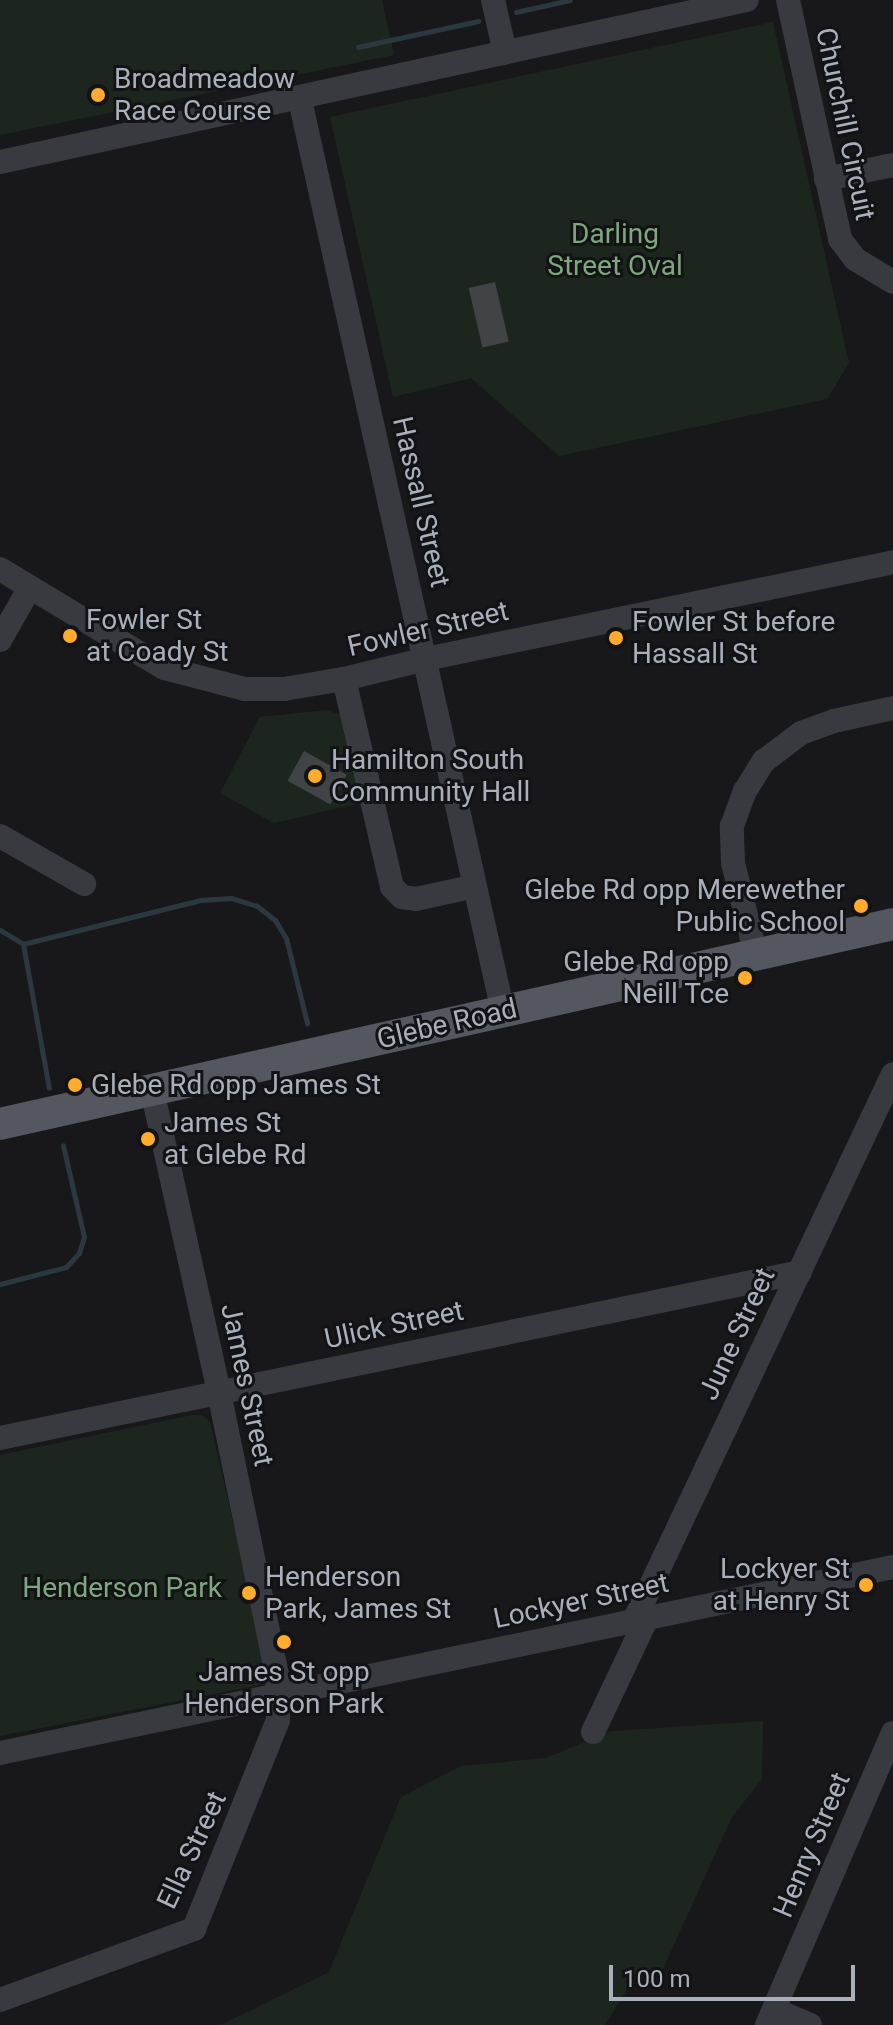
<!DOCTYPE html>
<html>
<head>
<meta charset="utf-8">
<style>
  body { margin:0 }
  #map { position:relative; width:893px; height:2025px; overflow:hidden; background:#18181a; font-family:Roboto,sans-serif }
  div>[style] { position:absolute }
  .green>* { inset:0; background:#1d261e }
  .stream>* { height:5px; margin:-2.5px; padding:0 2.5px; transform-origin:2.5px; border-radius:2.5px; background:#2c383f }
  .building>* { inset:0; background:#424347; transform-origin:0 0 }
  .minor>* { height:24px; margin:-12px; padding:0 12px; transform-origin:12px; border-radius:12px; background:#383a3f }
  .major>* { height:32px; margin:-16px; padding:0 16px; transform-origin:16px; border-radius:16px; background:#54575f }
  .dots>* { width:22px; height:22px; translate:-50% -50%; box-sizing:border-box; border:4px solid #131315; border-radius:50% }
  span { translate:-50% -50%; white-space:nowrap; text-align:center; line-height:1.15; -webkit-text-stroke:6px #131315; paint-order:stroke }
  .poi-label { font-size:28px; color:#a9b0bb }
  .left { translate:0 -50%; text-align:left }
  .right { translate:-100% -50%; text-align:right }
  .street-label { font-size:28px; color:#a9b0bb }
  .park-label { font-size:28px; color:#7fa77f }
  .scale { position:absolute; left:609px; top:1965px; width:246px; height:36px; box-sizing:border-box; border:4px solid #a9b0bb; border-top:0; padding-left:10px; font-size:24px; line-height:28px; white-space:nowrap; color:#a9b0bb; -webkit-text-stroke:6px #131315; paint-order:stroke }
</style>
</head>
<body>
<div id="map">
  <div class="green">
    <i style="clip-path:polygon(0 0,382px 0,394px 55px,0 135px)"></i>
    <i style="clip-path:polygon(773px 22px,849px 363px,827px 399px,559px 456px,471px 378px,393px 397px,330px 117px)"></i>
    <i style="clip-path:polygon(326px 710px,342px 715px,361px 803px,274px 823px,220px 793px,260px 717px)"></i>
    <i style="clip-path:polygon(192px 1415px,202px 1415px,210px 1422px,270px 1683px,0 1736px,0 1455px)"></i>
    <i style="clip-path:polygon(763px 1721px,762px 1779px,732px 1817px,656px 1984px,636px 1975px,605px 2025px,221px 2025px,329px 1972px,401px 1797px,461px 1766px,546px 1758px,612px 1731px)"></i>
  </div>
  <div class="stream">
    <i style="left:516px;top:12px;width:55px;rotate:-12.5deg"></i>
    <i style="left:358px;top:47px;width:123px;rotate:-12.2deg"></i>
    <i style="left:0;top:930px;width:27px;rotate:31deg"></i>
    <i style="left:23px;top:944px;width:183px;rotate:-13.9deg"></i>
    <i style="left:201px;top:900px;width:30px;rotate:-4deg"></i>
    <i style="left:231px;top:898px;width:27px;rotate:17deg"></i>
    <i style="left:257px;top:906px;width:23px;rotate:38deg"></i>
    <i style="left:275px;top:920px;width:21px;rotate:59deg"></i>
    <i style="left:286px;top:938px;width:88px;rotate:76.1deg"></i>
    <i style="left:23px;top:944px;width:146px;rotate:79.8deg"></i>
    <i style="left:0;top:1284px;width:68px;rotate:-14.4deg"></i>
    <i style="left:66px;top:1267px;width:19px;rotate:-47deg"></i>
    <i style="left:79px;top:1253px;width:17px;rotate:-73deg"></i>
    <i style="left:84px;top:1237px;width:94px;rotate:-102.9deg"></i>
  </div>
  <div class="building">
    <i style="left:495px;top:282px;width:61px;height:27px;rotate:77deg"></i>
    <i style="left:304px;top:751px;width:49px;height:34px;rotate:29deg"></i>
  </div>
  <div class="minor">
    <i style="left:493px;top:0;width:54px;rotate:77.2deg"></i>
    <i style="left:788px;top:0;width:245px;rotate:77.7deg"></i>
    <i style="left:840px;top:239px;width:25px;rotate:53deg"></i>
    <i style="left:855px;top:259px;width:44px;rotate:31.2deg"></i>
    <i style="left:300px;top:100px;width:934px;rotate:77.45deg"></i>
    <i style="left:0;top:162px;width:764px;rotate:-12.24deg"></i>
    <i style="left:826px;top:179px;width:68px;rotate:-11.8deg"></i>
    <i style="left:0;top:569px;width:192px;rotate:31.1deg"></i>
    <i style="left:164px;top:668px;width:84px;rotate:14.5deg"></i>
    <i style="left:245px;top:689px;width:39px"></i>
    <i style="left:284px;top:689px;width:61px;rotate:-9.5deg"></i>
    <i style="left:344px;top:679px;width:84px;rotate:-13.7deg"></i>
    <i style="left:426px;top:659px;width:477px;rotate:-11.7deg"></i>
    <i style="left:0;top:640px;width:59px;rotate:-60.4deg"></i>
    <i style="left:344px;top:679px;width:213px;rotate:77deg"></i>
    <i style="left:392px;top:887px;width:14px;rotate:45deg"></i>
    <i style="left:402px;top:897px;width:14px;rotate:8deg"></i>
    <i style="left:416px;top:899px;width:60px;rotate:-12.4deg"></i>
    <i style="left:0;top:836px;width:97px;rotate:29.7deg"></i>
    <i style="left:756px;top:955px;width:95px;rotate:-104deg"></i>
    <i style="left:733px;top:863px;width:37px;rotate:-92deg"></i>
    <i style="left:732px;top:826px;width:37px;rotate:-70deg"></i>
    <i style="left:745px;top:791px;width:36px;rotate:-58deg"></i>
    <i style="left:764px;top:761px;width:46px;rotate:-37.1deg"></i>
    <i style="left:801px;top:733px;width:35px;rotate:-20deg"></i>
    <i style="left:834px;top:721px;width:60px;rotate:-12.4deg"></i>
    <i style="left:0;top:1438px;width:817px;rotate:-11.72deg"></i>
    <i style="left:634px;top:1621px;width:605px;rotate:-64.66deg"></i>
    <i style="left:593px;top:1732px;width:126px;rotate:-64.7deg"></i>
    <i style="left:0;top:1753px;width:912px;rotate:-11.77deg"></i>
    <i style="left:0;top:2000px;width:207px;rotate:-20.1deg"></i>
    <i style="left:194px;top:1929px;width:225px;rotate:-68.1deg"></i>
    <i style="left:278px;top:1720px;width:45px;rotate:-91.3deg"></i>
    <i style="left:277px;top:1675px;width:289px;rotate:-101.6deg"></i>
    <i style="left:219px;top:1392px;width:309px;rotate:-102.5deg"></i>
    <i style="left:775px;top:2010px;width:38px;rotate:23deg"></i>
    <i style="left:767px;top:2025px;width:318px;rotate:-66.7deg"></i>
  </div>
  <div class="major">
    <i style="left:0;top:1124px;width:915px;rotate:-12.62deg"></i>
  </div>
  <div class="dots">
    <i style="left:98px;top:95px;background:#ffab2b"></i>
    <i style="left:70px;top:636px;background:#ffab2b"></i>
    <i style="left:616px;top:638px;background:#ffab2b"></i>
    <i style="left:315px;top:776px;background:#ffab2b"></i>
    <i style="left:861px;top:906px;background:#ffab2b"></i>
    <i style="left:745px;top:978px;background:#ffab2b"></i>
    <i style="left:75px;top:1085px;background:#ffab2b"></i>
    <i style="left:148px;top:1139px;background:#ffab2b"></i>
    <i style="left:866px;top:1585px;background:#ffab2b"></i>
    <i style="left:249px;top:1593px;background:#ffab2b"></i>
    <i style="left:284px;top:1642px;background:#ffab2b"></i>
  </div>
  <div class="poi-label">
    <span class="left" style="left:114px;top:95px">Broadmeadow<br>Race Course</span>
    <span class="left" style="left:86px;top:636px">Fowler St<br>at Coady St</span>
    <span class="left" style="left:632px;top:638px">Fowler St before<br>Hassall St</span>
    <span class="left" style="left:331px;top:776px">Hamilton South<br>Community Hall</span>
    <span class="right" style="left:845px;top:906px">Glebe Rd opp Merewether<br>Public School</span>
    <span class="right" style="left:729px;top:978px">Glebe Rd opp<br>Neill Tce</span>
    <span class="left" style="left:91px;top:1085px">Glebe Rd opp James St</span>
    <span class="left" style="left:164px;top:1139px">James St<br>at Glebe Rd</span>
    <span class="right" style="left:850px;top:1585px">Lockyer St<br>at Henry St</span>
    <span class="left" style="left:265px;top:1593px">Henderson<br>Park, James St</span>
    <span style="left:284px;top:1688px">James St opp<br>Henderson Park</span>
  </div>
  <div class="street-label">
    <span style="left:845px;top:124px;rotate:78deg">Churchill Circuit</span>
    <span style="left:421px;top:502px;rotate:77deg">Hassall Street</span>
    <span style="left:428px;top:629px;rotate:-13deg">Fowler Street</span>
    <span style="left:447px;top:1024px;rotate:-13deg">Glebe Road</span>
    <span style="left:394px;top:1325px;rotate:-12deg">Ulick Street</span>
    <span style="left:737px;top:1334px;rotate:-65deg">June Street</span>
    <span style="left:247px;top:1385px;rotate:78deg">James Street</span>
    <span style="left:581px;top:1601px;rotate:-12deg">Lockyer Street</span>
    <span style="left:812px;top:1845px;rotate:-67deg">Henry Street</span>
    <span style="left:192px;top:1850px;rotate:-65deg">Ella Street</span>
  </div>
  <div class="park-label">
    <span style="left:615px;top:250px">Darling<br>Street Oval</span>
    <span style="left:122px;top:1588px">Henderson Park</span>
  </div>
  <div class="scale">100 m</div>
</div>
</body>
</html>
